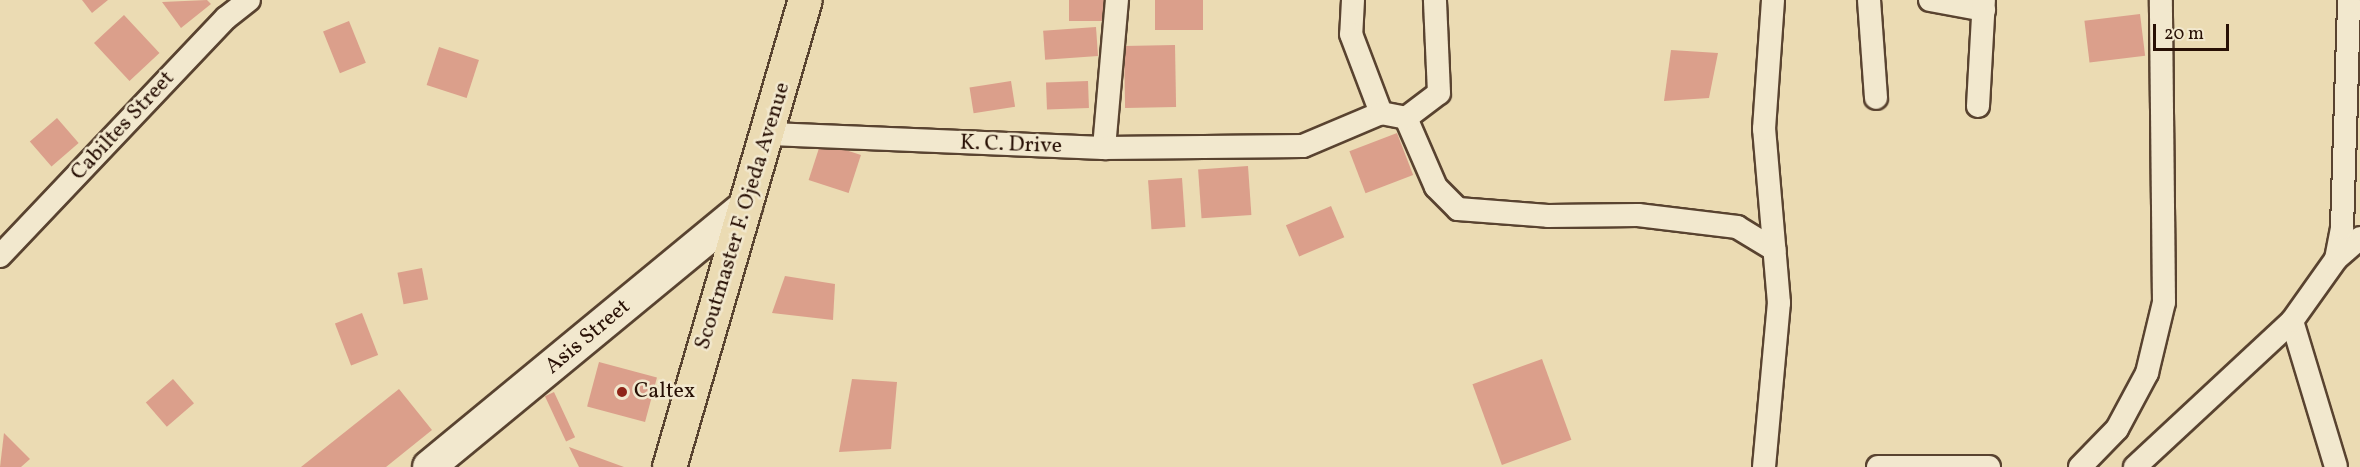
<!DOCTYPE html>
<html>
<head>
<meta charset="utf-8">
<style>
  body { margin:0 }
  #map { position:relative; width:2360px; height:467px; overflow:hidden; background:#ebdbb3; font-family:Vollkorn,serif }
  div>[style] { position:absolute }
  .building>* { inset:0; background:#db9f8b; transform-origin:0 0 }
  .roads { filter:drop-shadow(2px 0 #594330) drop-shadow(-2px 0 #594330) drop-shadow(0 2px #594330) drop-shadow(0 -2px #594330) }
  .minor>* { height:22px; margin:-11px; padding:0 11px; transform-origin:11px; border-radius:11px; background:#f2e8ce }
  .secondary>* { height:32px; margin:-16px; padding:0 16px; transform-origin:16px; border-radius:16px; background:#f2e8ce }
  .trunk>* { height:33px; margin:-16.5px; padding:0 16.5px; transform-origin:16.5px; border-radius:16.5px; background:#ebdbb3 }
  .dots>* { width:16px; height:16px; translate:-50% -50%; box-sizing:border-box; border:3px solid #f2e8ce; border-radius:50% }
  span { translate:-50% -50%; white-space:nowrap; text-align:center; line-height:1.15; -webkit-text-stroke:5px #f2e8ce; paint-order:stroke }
  .street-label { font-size:22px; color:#281005 }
  .poi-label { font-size:22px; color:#281005 }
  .left { translate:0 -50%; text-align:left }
  .scale { position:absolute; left:2153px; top:24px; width:76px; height:27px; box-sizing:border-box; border:3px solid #281005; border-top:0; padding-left:8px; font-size:18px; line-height:21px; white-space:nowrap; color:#281005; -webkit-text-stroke:4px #f2e8ce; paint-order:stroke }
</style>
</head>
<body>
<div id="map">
  <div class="building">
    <i style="clip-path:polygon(82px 0,108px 0,92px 13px)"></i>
    <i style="clip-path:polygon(207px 0,211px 4px,181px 28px,162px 2px)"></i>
    <i style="left:1069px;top:0;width:36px;height:21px"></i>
    <i style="left:1155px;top:0;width:48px;height:30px"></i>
    <i style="left:2140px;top:14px;width:42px;height:56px;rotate:83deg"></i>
    <i style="left:124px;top:15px;width:52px;height:41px;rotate:47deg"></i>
    <i style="left:349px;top:21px;width:45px;height:28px;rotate:68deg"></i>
    <i style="left:1096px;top:27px;width:29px;height:53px;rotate:86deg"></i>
    <i style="left:1175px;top:45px;width:62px;height:51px;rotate:89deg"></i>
    <i style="left:439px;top:47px;width:42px;height:40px;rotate:18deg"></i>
    <i style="clip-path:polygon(1671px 50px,1718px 53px,1709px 98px,1664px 101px)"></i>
    <i style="left:1011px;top:81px;width:26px;height:42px;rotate:81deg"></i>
    <i style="left:1088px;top:81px;width:27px;height:42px;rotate:88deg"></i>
    <i style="left:57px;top:118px;width:33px;height:36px;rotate:49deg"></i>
    <i style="left:1397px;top:133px;width:45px;height:51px;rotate:69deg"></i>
    <i style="left:821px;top:142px;width:42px;height:40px;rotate:18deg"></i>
    <i style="left:1248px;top:166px;width:49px;height:50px;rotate:86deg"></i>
    <i style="left:1182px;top:178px;width:49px;height:34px;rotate:86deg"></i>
    <i style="left:1331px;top:206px;width:34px;height:49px;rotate:67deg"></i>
    <i style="left:422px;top:268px;width:32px;height:25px;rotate:79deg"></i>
    <i style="clip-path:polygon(785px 276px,835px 284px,833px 320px,772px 313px)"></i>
    <i style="left:362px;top:313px;width:45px;height:29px;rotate:69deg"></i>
    <i style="left:1542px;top:359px;width:86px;height:74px;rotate:70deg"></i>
    <i style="left:599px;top:362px;width:60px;height:46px;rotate:15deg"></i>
    <i style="left:173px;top:379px;width:32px;height:36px;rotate:49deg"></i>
    <i style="clip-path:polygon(852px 379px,897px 382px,891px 449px,839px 452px)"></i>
    <i style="clip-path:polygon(399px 389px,432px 430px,386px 467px,301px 467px)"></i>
    <i style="left:554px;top:392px;width:50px;height:10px;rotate:65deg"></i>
    <i style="clip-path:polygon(4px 433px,30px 459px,21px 467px,0 467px)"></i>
    <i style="clip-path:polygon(569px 447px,624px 467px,579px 467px)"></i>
  </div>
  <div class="roads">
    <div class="minor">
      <i style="left:1353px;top:0;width:34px;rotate:93deg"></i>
      <i style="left:1351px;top:34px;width:85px;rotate:69.2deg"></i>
      <i style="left:1869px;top:0;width:98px;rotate:85.9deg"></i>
      <i style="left:1930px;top:0;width:55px;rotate:10.5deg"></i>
      <i style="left:1978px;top:106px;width:106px;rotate:-86.8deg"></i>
      <i style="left:1406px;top:118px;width:75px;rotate:66.5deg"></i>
      <i style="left:1436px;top:187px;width:31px;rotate:45deg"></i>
      <i style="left:1458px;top:209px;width:90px;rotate:4.4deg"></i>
      <i style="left:1548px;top:216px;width:90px;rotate:-0.6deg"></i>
      <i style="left:1638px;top:215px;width:100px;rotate:6.9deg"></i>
      <i style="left:1737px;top:227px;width:44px;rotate:31.2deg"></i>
      <i style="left:770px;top:134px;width:334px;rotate:2.4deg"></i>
      <i style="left:1104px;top:148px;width:149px;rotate:-85deg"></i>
      <i style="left:1104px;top:148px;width:199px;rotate:-0.6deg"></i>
      <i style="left:1303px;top:146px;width:85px;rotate:-22.9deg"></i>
      <i style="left:1381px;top:113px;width:25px;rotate:11deg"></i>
      <i style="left:1406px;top:118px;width:41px;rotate:-37.1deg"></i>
      <i style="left:1439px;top:93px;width:93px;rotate:-92.5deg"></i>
      <i style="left:0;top:256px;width:328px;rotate:-46.5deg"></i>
      <i style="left:226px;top:18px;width:29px;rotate:-38deg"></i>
      <i style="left:2336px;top:259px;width:32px;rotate:-41deg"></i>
      <i style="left:2292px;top:321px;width:152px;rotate:73.2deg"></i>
      <i style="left:1764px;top:467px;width:165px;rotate:-84.8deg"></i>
      <i style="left:1779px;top:303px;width:175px;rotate:-94.9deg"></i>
      <i style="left:1764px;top:129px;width:129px;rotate:-86deg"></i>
      <i style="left:1878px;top:467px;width:111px"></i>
      <i style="left:2080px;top:467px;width:53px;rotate:-45.8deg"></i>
      <i style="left:2117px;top:429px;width:64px;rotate:-61.8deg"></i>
      <i style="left:2147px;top:373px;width:73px;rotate:-76.5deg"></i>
      <i style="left:2164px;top:302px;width:302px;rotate:-90.6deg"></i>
      <i style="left:2135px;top:467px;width:214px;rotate:-42.9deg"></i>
      <i style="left:2292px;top:321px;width:76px;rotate:-54.6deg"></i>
      <i style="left:2336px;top:259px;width:32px;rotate:-79deg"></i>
      <i style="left:2342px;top:228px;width:228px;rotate:-88.2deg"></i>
    </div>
    <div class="secondary">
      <i style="left:429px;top:467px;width:411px;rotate:-39.5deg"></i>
    </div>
    <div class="trunk">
      <i style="left:669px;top:467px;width:486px;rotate:-73.8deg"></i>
    </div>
  </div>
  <div class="dots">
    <i style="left:622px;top:392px;background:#8f2418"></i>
  </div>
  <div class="street-label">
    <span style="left:123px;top:126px;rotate:-47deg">Cabiltes Street</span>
    <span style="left:1011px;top:145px;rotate:2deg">K. C. Drive</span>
    <span style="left:743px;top:216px;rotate:-73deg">Scoutmaster F. Ojeda Avenue</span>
    <span style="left:588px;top:337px;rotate:-40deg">Asis Street</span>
  </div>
  <div class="poi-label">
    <span class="left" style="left:634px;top:392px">Caltex</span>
  </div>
  <div class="scale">20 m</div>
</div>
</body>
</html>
